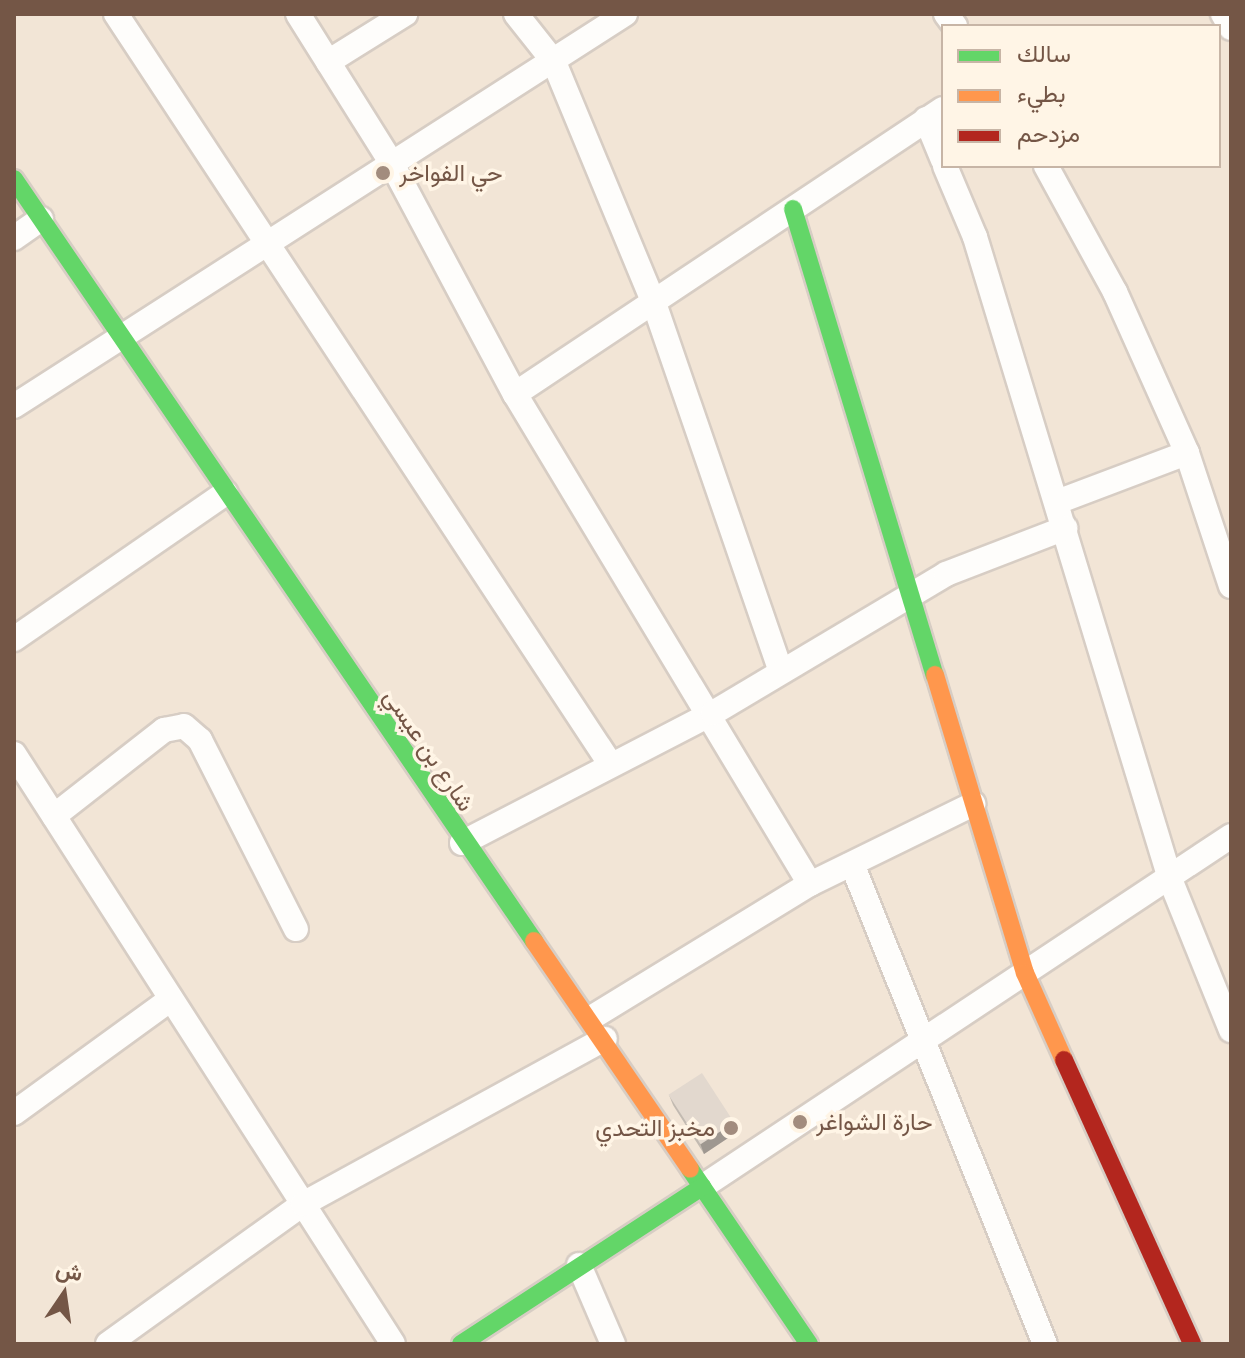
<!DOCTYPE html>
<html>
<head>
<meta charset="utf-8">
<style>
  body { margin:0 }
  #map { position:relative; width:1245px; height:1358px; overflow:hidden; background:#f6f0e6; font-family:"Public Sans",Vazirmatn,sans-serif }
  div>[style] { position:absolute }
  .residential>* { inset:0; background:#f2e5d6 }
  .roads { filter:drop-shadow(2px 0 #d7cdc4) drop-shadow(-2px 0 #d7cdc4) drop-shadow(0 2px #d7cdc4) drop-shadow(0 -2px #d7cdc4) }
  .street>* { height:24px; margin:-12px; padding:0 12px; transform-origin:12px; border-radius:12px; background:#fefdfb }
  .fast>* { height:18px; margin:-9px; padding:0 9px; transform-origin:9px; border-radius:9px; background:#63d668 }
  .slow>* { height:18px; margin:-9px; padding:0 9px; transform-origin:9px; border-radius:9px; background:#ff974d }
  .jam>* { height:18px; margin:-9px; padding:0 9px; transform-origin:9px; border-radius:9px; background:#b3261e }
  .wall>* { inset:0; background:#c2bab1 }
  .shaded-wall>* { inset:0; background:#9e9790 }
  .building>* { inset:0; background:#e2d8ce; transform-origin:0 0 }
  .dots>* { width:22px; height:22px; translate:-50% -50%; box-sizing:border-box; border:4px solid #fff5e6; border-radius:50% }
  span { translate:-50% -50%; white-space:nowrap; text-align:center; line-height:1.15; -webkit-text-stroke:7px #fff5e6; paint-order:stroke }
  .poi-label { font-size:24px; color:#745646 }
  .left { translate:0 -50%; text-align:left }
  .right { translate:-100% -50%; text-align:right }
  .street-label { font-size:24px; color:#745646 }
  .frame { position:absolute; inset:0; border:16px solid #745646; pointer-events:none }
  .legend { position:absolute; left:941px; top:24px; width:280px; height:144px; box-sizing:border-box; background:#fff5e6; border:2px solid #c7b5a6; margin:0; padding:10px 14px; list-style:none; font-size:24px; color:#745646 }
  .legend li { display:flex; align-items:center; gap:16px; height:40px }
  .legend b { width:40px; border:2px solid #c7b5a6 }
  .north { position:absolute; left:24px; top:1254px; width:80px; height:80px; -webkit-text-stroke:6px #fff5e6; paint-order:stroke; rotate:13deg; font-size:22px; font-weight:700; line-height:32px; text-align:center; color:#745646 }
  .north::after { content:''; display:block; margin:auto; width:28px; height:36px; background:#745646; clip-path:polygon(50% 0,100% 100%,50% 72%,0 100%) }
</style>
</head>
<body>
<div id="map">
  <div class="residential">
    <i style="clip-path:polygon(evenodd,14px 14px,1231px 14px,1231px 1344px,14px 1344px,14px 14px,943px 26px,1219px 26px,1219px 166px,943px 166px,943px 26px)"></i>
  </div>
  <div class="roads">
    <div class="street">
      <i style="left:116px;top:14px;width:896px;rotate:56.61deg"></i>
      <i style="left:298px;top:14px;width:177px;rotate:57.9deg"></i>
      <i style="left:392px;top:164px;width:261px;rotate:61.9deg"></i>
      <i style="left:515px;top:394px;width:572px;rotate:58.95deg"></i>
      <i style="left:516px;top:14px;width:61px;rotate:51.6deg"></i>
      <i style="left:554px;top:62px;width:261px;rotate:67.5deg"></i>
      <i style="left:654px;top:303px;width:389px;rotate:71deg"></i>
      <i style="left:946px;top:14px;width:15px;rotate:53deg"></i>
      <i style="left:1223px;top:14px;width:16px;rotate:60deg"></i>
      <i style="left:328px;top:62px;width:91px;rotate:-31.9deg"></i>
      <i style="left:926px;top:119px;width:44px;rotate:67.5deg"></i>
      <i style="left:945px;top:166px;width:77px;rotate:67.1deg"></i>
      <i style="left:975px;top:237px;width:671px;rotate:73.1deg"></i>
      <i style="left:1170px;top:879px;width:163px;rotate:68deg"></i>
      <i style="left:1046px;top:166px;width:144px;rotate:61.3deg"></i>
      <i style="left:1115px;top:292px;width:176px;rotate:65.9deg"></i>
      <i style="left:1187px;top:453px;width:140px;rotate:71.7deg"></i>
      <i style="left:14px;top:238px;width:33px;rotate:-35deg"></i>
      <i style="left:515px;top:394px;width:514px;rotate:-33.66deg"></i>
      <i style="left:14px;top:406px;width:726px;rotate:-32.68deg"></i>
      <i style="left:1057px;top:502px;width:139px;rotate:-20.7deg"></i>
      <i style="left:14px;top:639px;width:257px;rotate:-34.6deg"></i>
      <i style="left:14px;top:754px;width:701px;rotate:57.28deg"></i>
      <i style="left:54px;top:816px;width:140px;rotate:-38deg"></i>
      <i style="left:164px;top:730px;width:20px;rotate:-11deg"></i>
      <i style="left:184px;top:726px;width:21px;rotate:41deg"></i>
      <i style="left:200px;top:740px;width:212px;rotate:63.1deg"></i>
      <i style="left:462px;top:843px;width:283px;rotate:-27.4deg"></i>
      <i style="left:713px;top:713px;width:271px;rotate:-30.8deg"></i>
      <i style="left:946px;top:574px;width:128px;rotate:-21.1deg"></i>
      <i style="left:852px;top:864px;width:517px;rotate:68.1deg"></i>
      <i style="left:591px;top:1018px;width:257px;rotate:-31.5deg"></i>
      <i style="left:810px;top:884px;width:182px;rotate:-26.1deg"></i>
      <i style="left:14px;top:1113px;width:194px;rotate:-36deg"></i>
      <i style="left:702px;top:1187px;width:635px;rotate:-33.56deg"></i>
      <i style="left:579px;top:1265px;width:86px;rotate:66.7deg"></i>
      <i style="left:108px;top:1344px;width:240px;rotate:-35.7deg"></i>
      <i style="left:303px;top:1204px;width:344px;rotate:-28.7deg"></i>
    </div>
    <div class="fast">
      <i style="left:14px;top:179px;width:923px;rotate:55.69deg"></i>
      <i style="left:793px;top:209px;width:487px;rotate:73.1deg"></i>
      <i style="left:690px;top:1169px;width:212px;rotate:55.8deg"></i>
      <i style="left:461px;top:1344px;width:288px;rotate:-33.1deg"></i>
    </div>
    <div class="slow">
      <i style="left:935px;top:675px;width:311px;rotate:73.2deg"></i>
      <i style="left:1025px;top:973px;width:95px;rotate:65.9deg"></i>
      <i style="left:534px;top:941px;width:276px;rotate:55.6deg"></i>
    </div>
    <div class="jam">
      <i style="left:1064px;top:1060px;width:312px;rotate:65.7deg"></i>
    </div>
  </div>
  <div class="wall">
    <i style="clip-path:polygon(669px 1095px,734px 1122px,737px 1132px,704px 1154px,673px 1105px)"></i>
  </div>
  <div class="shaded-wall">
    <i style="clip-path:polygon(734px 1122px,737px 1132px,704px 1154px,700px 1143px)"></i>
  </div>
  <div class="building">
    <i style="left:702px;top:1073px;width:59px;height:40px;rotate:57deg"></i>
  </div>
  <div class="dots">
    <i style="left:383px;top:173px;background:#a28c7e"></i>
    <i style="left:800px;top:1122px;background:#a28c7e"></i>
    <i style="left:731px;top:1128px;background:#a28c7e"></i>
  </div>
  <div class="poi-label">
    <span class="left" style="left:399px;top:173px">حي الفواخر</span>
    <span class="left" style="left:816px;top:1122px">حارة الشواغر</span>
    <span class="right" style="left:715px;top:1128px">مخبز التحدي</span>
  </div>
  <div class="street-label">
    <span style="left:429px;top:750px;rotate:56deg">شارع بن عيسي</span>
  </div>
  <div class="frame"></div>
  <ul class="legend">
  <li><b style="height:10px;background:#63d668"></b>سالك</li>
  <li><b style="height:10px;background:#ff974d"></b>بطيء</li>
  <li><b style="height:10px;background:#b3261e"></b>مزدحم</li>
  </ul>
  <div class="north">ش</div>
</div>
</body>
</html>
